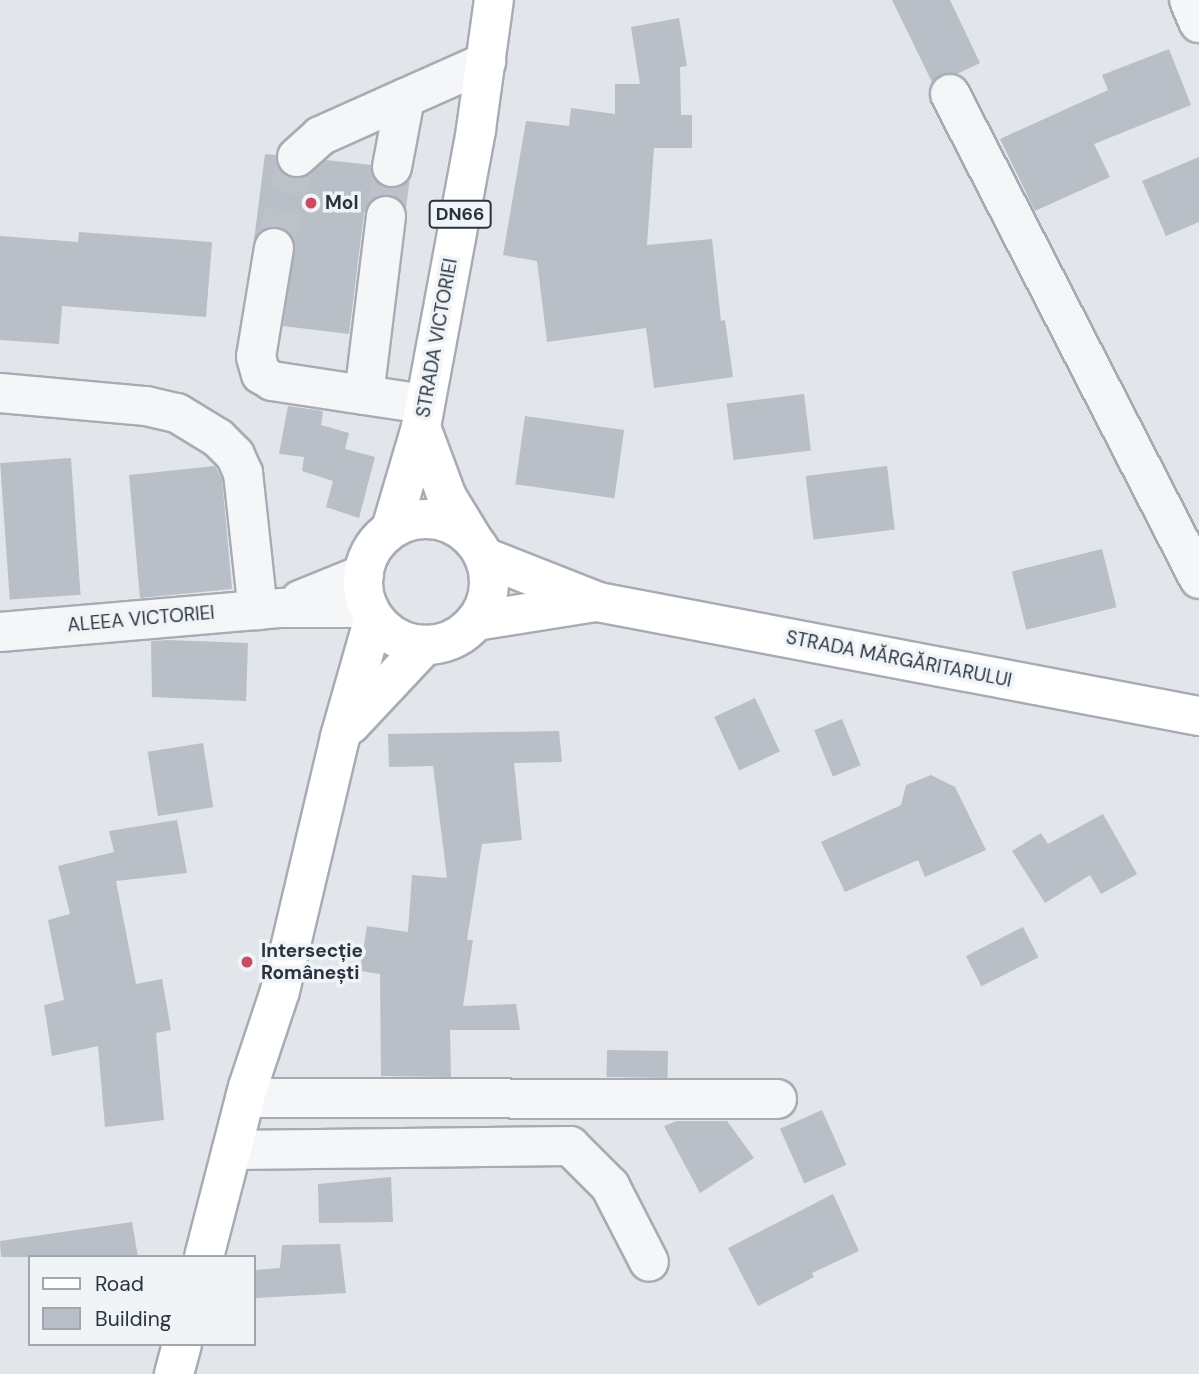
<!DOCTYPE html>
<html>
<head>
<meta charset="utf-8">
<style>
  body { margin:0 }
  #map { position:relative; width:1199px; height:1374px; overflow:hidden; background:#e2e5ea; font-family:"DM Sans",sans-serif }
  div>[style] { position:absolute }
  .building>* { inset:0; background:#b9bfc6; transform-origin:0 0 }
  .minor-tunnel>* { height:38px; margin-top:-19px; transform-origin:0; background:repeating-linear-gradient(90deg,#bdc2c8 0 38px,transparent 0 57px) }
  .roads { filter:drop-shadow(2px 0 #a7acb4) drop-shadow(-2px 0 #a7acb4) drop-shadow(0 2px #a7acb4) drop-shadow(0 -2px #a7acb4) }
  .minor>* { height:38px; margin:-19px; padding:0 19px; transform-origin:19px; border-radius:19px; background:#f4f6f8 }
  .major>* { height:38px; margin:-19px; padding:0 19px; transform-origin:19px; border-radius:19px; background:#fff }
  .major>.ring { margin:-19px; padding:0; box-sizing:content-box; background:none; border:38px solid #fff; border-radius:50% }
  .dots>* { width:19px; height:19px; translate:-50% -50%; box-sizing:border-box; border:4px solid #f1f4f7; border-radius:50% }
  span { translate:-50% -50%; white-space:nowrap; text-align:center; line-height:1.15; -webkit-text-stroke:7px #f1f4f7; paint-order:stroke }
  .shield-label span { padding:2px 5px; background:#f1f4f7; border:2px solid; border-radius:5px; -webkit-text-stroke-width:0 }
  .shield-label { font-size:18px; color:#2a3441; font-weight:700 }
  .poi-label { font-size:19px; color:#2a3441; font-weight:700 }
  .left { translate:0 -50%; text-align:left }
  .street-label { font-size:19px; color:#2a3441 }
  .legend { position:absolute; left:28px; top:1255px; width:228px; height:91px; box-sizing:border-box; background:#f1f4f7; border:2px solid #a1a7ae; margin:0; padding:9px 12px; list-style:none; font-size:21px; color:#2a3441 }
  .legend li { display:flex; align-items:center; gap:14px; height:35px }
  .legend b { width:35px; border:2px solid #a1a7ae }
</style>
</head>
<body>
<div id="map">
  <div class="building">
    <i style="clip-path:polygon(892px 0,950px 0,980px 63px,957px 74px,941px 74px,932px 82px)"></i>
    <i style="clip-path:polygon(679px 18px,687px 66px,680px 67px,681px 115px,692px 115px,692px 148px,654px 148px,647px 245px,712px 239px,721px 321px,725px 320px,733px 377px,654px 388px,646px 328px,547px 342px,537px 261px,503px 255px,526px 121px,569px 126px,571px 108px,615px 114px,615px 84px,640px 84px,631px 27px)"></i>
    <i style="clip-path:polygon(1169px 49px,1191px 105px,1094px 144px,1110px 177px,1035px 211px,1000px 139px,1108px 90px,1102px 75px)"></i>
    <i style="clip-path:polygon(265px 154px,276px 155px,280px 171px,291px 178px,302px 178px,326px 160px,371px 165px,377px 183px,397px 188px,396px 197px,377px 196px,364px 213px,349px 334px,283px 326px,295px 241px,277px 226px,266px 228px,254px 240px)"></i>
    <i style="clip-path:polygon(1199px 157px,1199px 222px,1166px 236px,1142px 181px)"></i>
    <i style="clip-path:polygon(79px 232px,212px 242px,206px 317px,62px 306px,59px 344px,0 340px,0 236px,78px 242px)"></i>
    <i style="left:804px;top:394px;width:57px;height:78px;rotate:83deg"></i>
    <i style="clip-path:polygon(288px 406px,323px 411px,321px 425px,349px 433px,345px 449px,375px 457px,359px 518px,326px 507px,333px 481px,302px 471px,304px 457px,279px 454px)"></i>
    <i style="left:525px;top:416px;width:100px;height:69px;rotate:8deg"></i>
    <i style="left:71px;top:458px;width:137px;height:71px;rotate:86deg"></i>
    <i style="clip-path:polygon(215px 466px,222px 479px,232px 589px,140px 598px,129px 475px)"></i>
    <i style="left:887px;top:466px;width:64px;height:82px;rotate:83deg"></i>
    <i style="left:1102px;top:549px;width:60px;height:93px;rotate:76deg"></i>
    <i style="clip-path:polygon(168px 640px,248px 643px,246px 701px,152px 697px,151px 641px)"></i>
    <i style="left:755px;top:698px;width:59px;height:45px;rotate:65deg"></i>
    <i style="left:842px;top:719px;width:50px;height:30px;rotate:68deg"></i>
    <i style="clip-path:polygon(559px 731px,562px 762px,514px 763px,522px 840px,482px 844px,467px 940px,473px 940px,463px 1006px,516px 1004px,520px 1030px,450px 1030px,451px 1077px,381px 1076px,380px 974px,360px 971px,367px 926px,408px 932px,412px 875px,447px 878px,433px 766px,389px 767px,388px 734px)"></i>
    <i style="left:203px;top:743px;width:65px;height:56px;rotate:81deg"></i>
    <i style="clip-path:polygon(931px 775px,955px 787px,986px 850px,925px 877px,918px 860px,845px 892px,821px 842px,901px 805px,906px 785px)"></i>
    <i style="clip-path:polygon(1103px 814px,1137px 874px,1101px 894px,1090px 875px,1045px 903px,1012px 851px,1041px 833px,1048px 844px)"></i>
    <i style="clip-path:polygon(177px 820px,187px 873px,116px 881px,136px 984px,162px 979px,171px 1030px,156px 1033px,164px 1120px,105px 1127px,98px 1046px,52px 1056px,44px 1005px,64px 1000px,48px 920px,70px 914px,58px 866px,114px 852px,109px 831px)"></i>
    <i style="left:1023px;top:927px;width:34px;height:64px;rotate:63deg"></i>
    <i style="left:607px;top:1050px;width:61px;height:27px;rotate:1deg"></i>
    <i style="left:822px;top:1110px;width:60px;height:46px;rotate:66deg"></i>
    <i style="clip-path:polygon(677px 1121px,727px 1121px,754px 1158px,700px 1193px,664px 1126px)"></i>
    <i style="clip-path:polygon(391px 1177px,393px 1222px,319px 1223px,318px 1184px)"></i>
    <i style="clip-path:polygon(833px 1194px,859px 1251px,812px 1273px,814px 1277px,758px 1306px,728px 1248px)"></i>
    <i style="clip-path:polygon(132px 1222px,138px 1257px,1px 1257px,0 1241px)"></i>
    <i style="clip-path:polygon(340px 1244px,346px 1293px,256px 1298px,255px 1270px,280px 1268px,282px 1245px)"></i>
  </div>
  <div class="minor-tunnel">
    <i style="left:386px;top:216px;width:49px;rotate:-83deg"></i>
    <i style="left:274px;top:248px;width:94px;rotate:-75.8deg"></i>
  </div>
  <div class="roads">
    <div class="minor">
      <i style="left:1189px;top:0;width:25px;rotate:67deg"></i>
      <i style="left:950px;top:94px;width:545px;rotate:62.82deg"></i>
      <i style="left:297px;top:157px;width:31px;rotate:-42deg"></i>
      <i style="left:320px;top:136px;width:93px;rotate:-24.1deg"></i>
      <i style="left:392px;top:167px;width:70px;rotate:-79.3deg"></i>
      <i style="left:405px;top:98px;width:89px;rotate:-24deg"></i>
      <i style="left:386px;top:216px;width:180px;rotate:97deg"></i>
      <i style="left:364px;top:395px;width:61px;rotate:8.5deg"></i>
      <i style="left:274px;top:248px;width:110px;rotate:99.4deg"></i>
      <i style="left:256px;top:357px;width:18px;rotate:74deg"></i>
      <i style="left:261px;top:374px;width:13px;rotate:32deg"></i>
      <i style="left:272px;top:381px;width:93px;rotate:8.7deg"></i>
      <i style="left:0;top:393px;width:147px;rotate:5.1deg"></i>
      <i style="left:146px;top:406px;width:32px;rotate:13deg"></i>
      <i style="left:177px;top:413px;width:48px;rotate:31.4deg"></i>
      <i style="left:218px;top:438px;width:24px;rotate:45deg"></i>
      <i style="left:235px;top:455px;width:20px;rotate:66deg"></i>
      <i style="left:243px;top:473px;width:138px;rotate:83.8deg"></i>
      <i style="left:300px;top:600px;width:69px;rotate:-22.1deg"></i>
      <i style="left:0;top:632px;width:283px;rotate:-4.9deg"></i>
      <i style="left:282px;top:608px;width:87px"></i>
      <i style="left:245px;top:1098px;width:532px;rotate:0.11deg"></i>
      <i style="left:232px;top:1150px;width:338px;rotate:-0.7deg"></i>
      <i style="left:570px;top:1146px;width:57px;rotate:45deg"></i>
      <i style="left:610px;top:1186px;width:85px;rotate:62.8deg"></i>
    </div>
    <div class="major">
      <i style="left:421px;top:427px;width:75px;rotate:69.6deg"></i>
      <i style="left:447px;top:497px;width:48px;rotate:58.6deg"></i>
      <i class="ring" style="left:363px;top:519px;width:88px;height:88px"></i>
      <i style="left:391px;top:529px;width:106px;rotate:-73.6deg"></i>
      <i style="left:421px;top:427px;width:303px;rotate:-79.5deg"></i>
      <i style="left:476px;top:129px;width:130px;rotate:-82.1deg"></i>
      <i style="left:484px;top:557px;width:123px;rotate:21.5deg"></i>
      <i style="left:598px;top:602px;width:612px;rotate:10.74deg"></i>
      <i style="left:476px;top:621px;width:121px;rotate:-9deg"></i>
      <i style="left:350px;top:725px;width:110px;rotate:-46.8deg"></i>
      <i style="left:204px;top:1257px;width:176px;rotate:-75.5deg"></i>
      <i style="left:248px;top:1087px;width:101px;rotate:-71.6deg"></i>
      <i style="left:280px;top:991px;width:261px;rotate:-76.7deg"></i>
      <i style="left:340px;top:737px;width:124px;rotate:-74.1deg"></i>
      <i style="left:174px;top:1374px;width:31px;rotate:-75deg"></i>
    </div>
  </div>
  <div class="dots">
    <i style="left:311px;top:203px;background:#ca4b66"></i>
    <i style="left:247px;top:962px;background:#ca4b66"></i>
  </div>
  <div class="shield-label">
    <span style="left:460px;top:214px">DN66</span>
  </div>
  <div class="poi-label">
    <span class="left" style="left:325px;top:203px">Mol</span>
    <span class="left" style="left:261px;top:962px">Intersecție<br>Românești</span>
  </div>
  <div class="street-label">
    <span style="left:437px;top:338px;rotate:-80deg">STRADA VICTORIEI</span>
    <span style="left:141px;top:619px;rotate:-5deg">ALEEA VICTORIEI</span>
    <span style="left:899px;top:659px;rotate:11deg">STRADA MĂRGĂRITARULUI</span>
  </div>
  <ul class="legend">
  <li><b style="height:9px;background:#fff"></b>Road</li>
  <li><b style="height:19px;background:#b9bfc6"></b>Building</li>
  </ul>
</div>
</body>
</html>
